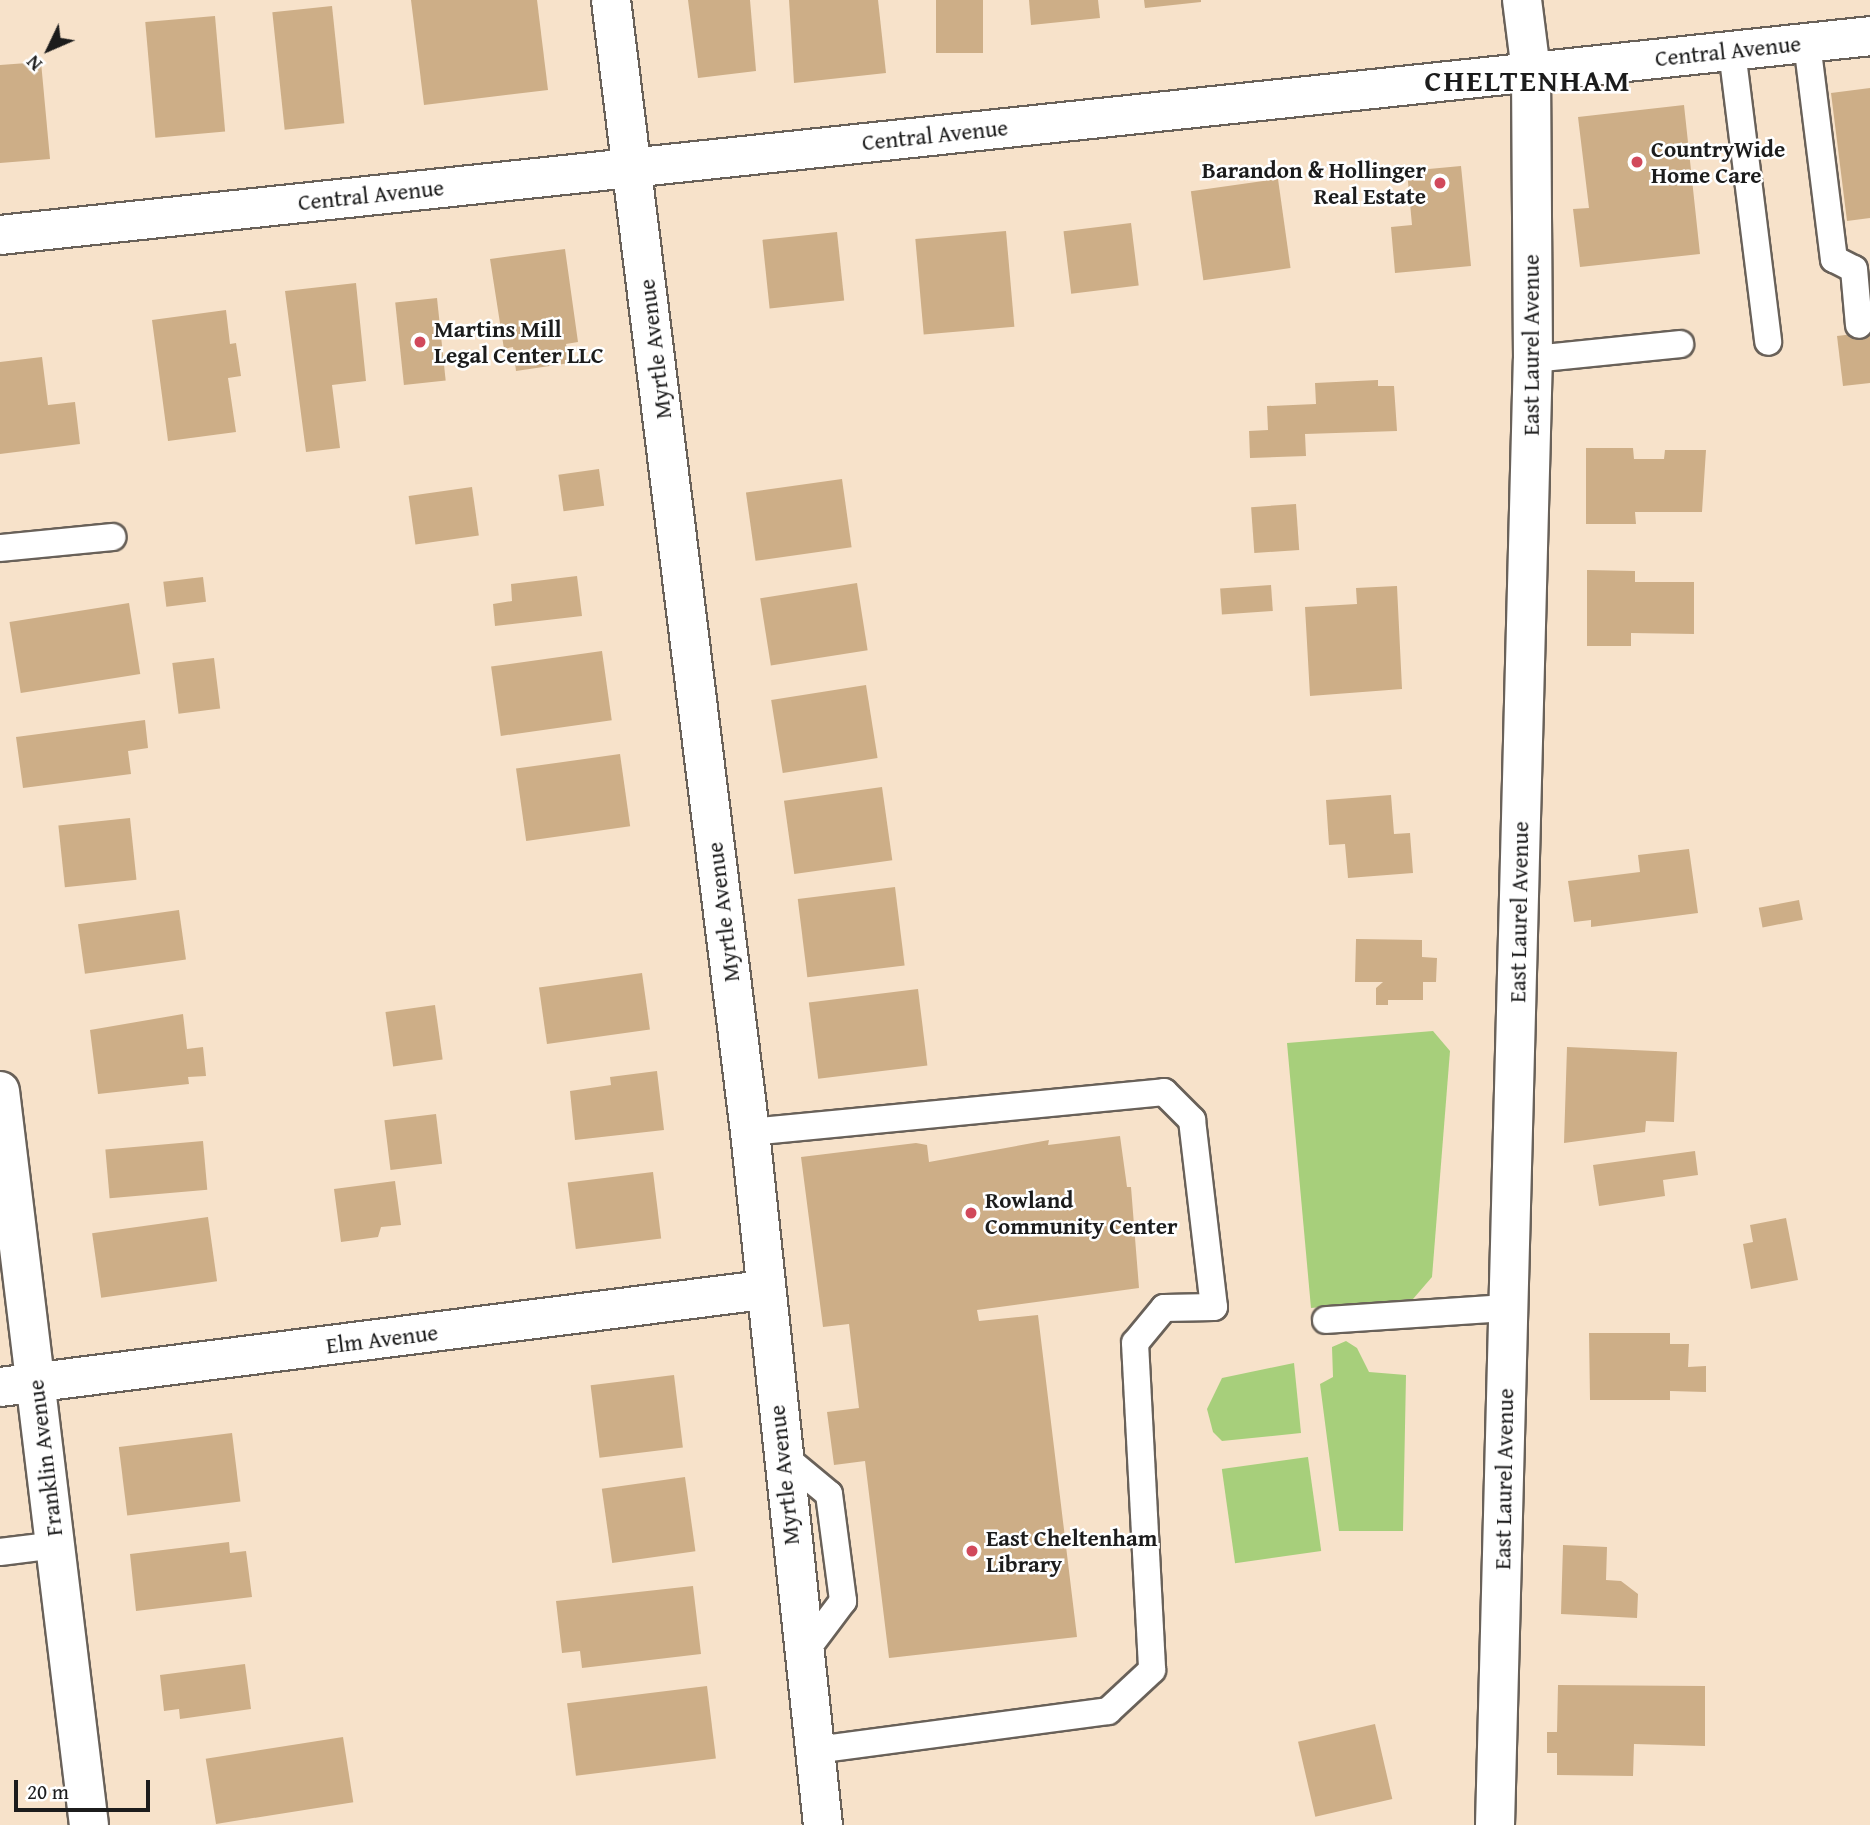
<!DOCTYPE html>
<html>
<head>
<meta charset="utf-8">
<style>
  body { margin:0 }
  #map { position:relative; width:1870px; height:1825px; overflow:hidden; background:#f7e2ca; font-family:"Gentium Book Plus",serif }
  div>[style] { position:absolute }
  .green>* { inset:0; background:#a7cf7b; transform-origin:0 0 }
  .building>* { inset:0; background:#cdae87; transform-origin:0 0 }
  .roads { filter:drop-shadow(2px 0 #696159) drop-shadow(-2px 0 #696159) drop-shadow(0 2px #696159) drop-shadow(0 -2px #696159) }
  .service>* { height:26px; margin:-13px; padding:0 13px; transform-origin:13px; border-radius:13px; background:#fff }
  .minor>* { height:38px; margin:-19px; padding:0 19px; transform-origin:19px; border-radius:19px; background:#fff }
  .secondary>* { height:38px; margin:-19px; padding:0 19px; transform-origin:19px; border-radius:19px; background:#fff }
  .dots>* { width:19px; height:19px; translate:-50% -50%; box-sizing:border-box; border:4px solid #fff; border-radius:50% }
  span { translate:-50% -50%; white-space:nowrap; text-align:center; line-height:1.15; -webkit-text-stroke:5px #fff; paint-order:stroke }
  .street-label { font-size:23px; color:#1c1c1c }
  .poi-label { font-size:23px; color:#1c1c1c; font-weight:700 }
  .left { translate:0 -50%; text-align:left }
  .right { translate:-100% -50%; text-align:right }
  .district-label { font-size:30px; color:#1c1c1c; font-weight:700; letter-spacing:2px }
  .north { position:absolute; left:14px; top:14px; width:70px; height:70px; -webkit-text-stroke:5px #fff; paint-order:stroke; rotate:226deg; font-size:19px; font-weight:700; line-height:28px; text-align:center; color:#1c1c1c }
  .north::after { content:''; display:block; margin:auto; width:24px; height:32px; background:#1c1c1c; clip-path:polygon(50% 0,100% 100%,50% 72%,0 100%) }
  .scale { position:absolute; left:14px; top:1780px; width:136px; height:32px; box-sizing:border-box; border:4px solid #1c1c1c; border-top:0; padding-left:9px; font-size:21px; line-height:24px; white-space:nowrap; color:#1c1c1c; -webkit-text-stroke:5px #fff; paint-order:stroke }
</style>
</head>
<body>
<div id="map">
  <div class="green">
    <i style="clip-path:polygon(1433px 1031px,1450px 1051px,1432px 1277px,1413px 1299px,1311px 1308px,1287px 1043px)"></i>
    <i style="clip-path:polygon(1346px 1341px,1357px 1348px,1369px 1372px,1406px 1375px,1403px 1531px,1339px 1531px,1320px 1384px,1333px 1377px,1332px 1347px)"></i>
    <i style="clip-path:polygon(1294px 1363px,1301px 1433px,1222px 1441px,1213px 1432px,1207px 1409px,1222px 1378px)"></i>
    <i style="left:1308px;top:1457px;width:95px;height:87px;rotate:82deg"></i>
  </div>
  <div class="building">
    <i style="clip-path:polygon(411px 0,537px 0,548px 90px,424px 105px)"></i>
    <i style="clip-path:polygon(688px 0,750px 0,756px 71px,698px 78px)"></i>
    <i style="clip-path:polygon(789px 0,878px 0,886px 73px,794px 83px)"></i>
    <i style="left:936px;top:0;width:47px;height:53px"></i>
    <i style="clip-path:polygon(1029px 0,1098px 0,1100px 18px,1031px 25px)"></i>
    <i style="clip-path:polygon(1144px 0,1201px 0,1201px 2px,1145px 8px)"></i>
    <i style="left:332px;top:6px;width:118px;height:60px;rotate:84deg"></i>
    <i style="left:215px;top:16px;width:116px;height:70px;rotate:85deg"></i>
    <i style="clip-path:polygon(41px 62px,50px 159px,0 163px,0 65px)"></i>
    <i style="clip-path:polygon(1870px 88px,1870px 218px,1847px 221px,1831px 93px)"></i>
    <i style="clip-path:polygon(1684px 105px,1700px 254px,1580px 267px,1573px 209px,1589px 208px,1578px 117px)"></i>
    <i style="clip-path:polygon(1461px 166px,1471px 266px,1395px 273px,1391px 227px,1412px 225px,1407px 171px)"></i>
    <i style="left:1278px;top:179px;width:90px;height:88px;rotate:82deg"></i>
    <i style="left:1131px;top:223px;width:63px;height:68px;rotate:83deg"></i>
    <i style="left:1006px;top:231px;width:96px;height:91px;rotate:85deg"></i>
    <i style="left:837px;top:232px;width:69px;height:75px;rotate:84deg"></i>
    <i style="clip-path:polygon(565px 249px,578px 342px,566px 344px,570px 363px,516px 371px,513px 347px,504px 349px,490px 259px)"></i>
    <i style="clip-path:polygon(356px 283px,366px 381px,332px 385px,340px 448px,306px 452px,285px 291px)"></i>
    <i style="left:437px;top:298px;width:83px;height:42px;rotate:84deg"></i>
    <i style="clip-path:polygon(226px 310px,230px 344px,236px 343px,241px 376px,228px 378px,236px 432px,168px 441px,152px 320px)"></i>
    <i style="clip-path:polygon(1870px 332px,1870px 383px,1843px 386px,1837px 336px)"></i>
    <i style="clip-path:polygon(42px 357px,48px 405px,75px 402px,80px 444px,0 454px,0 362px)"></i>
    <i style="clip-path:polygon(1378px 380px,1378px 386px,1394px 386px,1397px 431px,1305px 434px,1306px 456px,1250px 458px,1249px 431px,1268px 430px,1267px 406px,1316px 404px,1315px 383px)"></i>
    <i style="clip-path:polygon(1586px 448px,1633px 448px,1634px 459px,1664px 459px,1665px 450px,1706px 450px,1702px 512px,1635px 512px,1636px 524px,1586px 524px)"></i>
    <i style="left:599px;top:469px;width:37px;height:41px;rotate:82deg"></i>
    <i style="left:842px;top:479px;width:69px;height:97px;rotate:82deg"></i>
    <i style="left:472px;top:487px;width:49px;height:64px;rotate:82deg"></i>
    <i style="left:1296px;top:504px;width:46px;height:45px;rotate:86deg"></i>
    <i style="clip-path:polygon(1587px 570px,1635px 571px,1635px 582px,1694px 582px,1694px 634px,1631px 633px,1631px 646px,1587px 646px)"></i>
    <i style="clip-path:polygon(577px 576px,582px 616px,495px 626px,493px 604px,512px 601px,511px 584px)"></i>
    <i style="left:203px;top:577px;width:25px;height:40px;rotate:83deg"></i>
    <i style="left:857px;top:583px;width:68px;height:98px;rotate:81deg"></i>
    <i style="left:1271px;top:585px;width:26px;height:51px;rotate:86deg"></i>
    <i style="clip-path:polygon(1397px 586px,1402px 689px,1310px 696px,1305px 607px,1357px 604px,1356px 588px)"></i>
    <i style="left:129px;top:603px;width:72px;height:121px;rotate:81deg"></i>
    <i style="left:602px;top:651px;width:70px;height:112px;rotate:82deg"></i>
    <i style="left:214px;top:658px;width:51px;height:42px;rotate:83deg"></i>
    <i style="left:866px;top:685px;width:74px;height:96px;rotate:81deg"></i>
    <i style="clip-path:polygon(145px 720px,148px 748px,128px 751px,131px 774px,23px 788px,16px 737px)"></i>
    <i style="left:620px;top:754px;width:73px;height:105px;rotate:82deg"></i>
    <i style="left:882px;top:787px;width:74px;height:99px;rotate:82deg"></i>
    <i style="clip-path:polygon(1391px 795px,1394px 834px,1410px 833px,1413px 873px,1348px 878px,1345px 844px,1329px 845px,1326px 800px)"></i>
    <i style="left:130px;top:818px;width:62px;height:72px;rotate:84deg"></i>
    <i style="clip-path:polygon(1689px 849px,1698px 913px,1591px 927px,1591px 920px,1574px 922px,1568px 881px,1640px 872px,1638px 855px)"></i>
    <i style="left:895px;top:887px;width:79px;height:98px;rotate:83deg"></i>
    <i style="left:1799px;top:900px;width:20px;height:41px;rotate:79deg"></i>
    <i style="left:179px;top:910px;width:50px;height:102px;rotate:82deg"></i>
    <i style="clip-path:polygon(1356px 939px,1422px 940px,1422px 957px,1437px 958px,1436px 982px,1423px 982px,1423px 1000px,1388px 1000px,1388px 1005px,1376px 1005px,1376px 988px,1383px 982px,1355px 982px)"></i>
    <i style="left:642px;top:973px;width:57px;height:104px;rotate:82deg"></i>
    <i style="left:918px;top:989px;width:77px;height:110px;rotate:83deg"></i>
    <i style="left:435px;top:1005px;width:55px;height:50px;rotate:82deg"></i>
    <i style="clip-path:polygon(183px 1014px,187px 1049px,203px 1047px,206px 1076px,188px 1077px,189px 1084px,98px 1094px,90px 1030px)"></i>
    <i style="clip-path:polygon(1567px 1047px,1677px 1052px,1674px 1122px,1646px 1121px,1645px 1132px,1564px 1143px)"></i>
    <i style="clip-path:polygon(657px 1071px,664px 1130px,575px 1140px,570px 1091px,611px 1085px,610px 1077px)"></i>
    <i style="left:436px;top:1114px;width:50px;height:52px;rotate:83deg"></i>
    <i style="clip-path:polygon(1120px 1136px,1127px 1187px,1131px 1187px,1139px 1288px,977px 1310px,979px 1321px,1038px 1315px,1077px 1637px,889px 1658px,865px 1461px,834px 1465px,827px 1412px,859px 1408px,849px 1324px,823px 1327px,801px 1157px,916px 1143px,927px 1145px,929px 1162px,1049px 1140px,1048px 1145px)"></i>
    <i style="left:203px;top:1141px;width:49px;height:98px;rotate:85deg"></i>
    <i style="clip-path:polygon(1695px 1151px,1698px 1175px,1663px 1180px,1665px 1196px,1599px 1206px,1593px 1165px)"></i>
    <i style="left:653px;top:1172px;width:67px;height:86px;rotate:83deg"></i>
    <i style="clip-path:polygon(395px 1181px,401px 1225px,381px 1227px,378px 1237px,341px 1242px,334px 1189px)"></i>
    <i style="left:208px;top:1217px;width:65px;height:117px;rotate:82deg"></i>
    <i style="clip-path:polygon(1786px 1218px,1798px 1280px,1751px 1289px,1743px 1244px,1753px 1242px,1750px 1225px)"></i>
    <i style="clip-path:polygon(1589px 1333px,1670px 1333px,1670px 1344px,1689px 1344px,1688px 1367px,1706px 1366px,1706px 1392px,1670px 1391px,1670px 1400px,1590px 1400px)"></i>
    <i style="left:674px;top:1375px;width:73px;height:84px;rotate:83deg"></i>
    <i style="left:232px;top:1433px;width:69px;height:114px;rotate:83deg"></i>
    <i style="left:685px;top:1477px;width:75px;height:84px;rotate:82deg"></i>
    <i style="clip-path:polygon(229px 1542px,230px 1553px,246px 1551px,252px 1597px,136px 1611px,130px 1554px)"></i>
    <i style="clip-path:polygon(1563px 1545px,1607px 1547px,1606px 1580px,1621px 1581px,1638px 1594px,1637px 1618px,1561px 1614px)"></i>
    <i style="clip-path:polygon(693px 1586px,701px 1654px,582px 1668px,580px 1651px,562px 1653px,556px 1601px)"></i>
    <i style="clip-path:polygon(245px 1664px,251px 1709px,180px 1719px,179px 1709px,164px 1711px,160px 1675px)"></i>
    <i style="clip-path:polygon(1558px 1685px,1705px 1686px,1705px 1746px,1634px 1744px,1633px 1776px,1557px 1775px,1557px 1753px,1547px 1753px,1547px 1732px,1557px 1732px)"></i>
    <i style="left:707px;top:1686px;width:73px;height:141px;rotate:83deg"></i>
    <i style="left:1375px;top:1724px;width:77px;height:79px;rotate:77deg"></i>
    <i style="left:343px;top:1737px;width:66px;height:139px;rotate:81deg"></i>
  </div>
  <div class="roads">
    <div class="service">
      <i style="left:1807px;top:43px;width:218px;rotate:82.9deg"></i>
      <i style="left:1834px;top:259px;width:22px;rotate:27deg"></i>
      <i style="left:1854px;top:269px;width:56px;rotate:84.9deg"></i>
      <i style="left:1732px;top:51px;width:293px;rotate:82.9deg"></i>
      <i style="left:1533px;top:359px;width:148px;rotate:-5.8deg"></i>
      <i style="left:0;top:548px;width:113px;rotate:-5.6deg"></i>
      <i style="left:750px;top:1132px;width:416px;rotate:-5.5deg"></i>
      <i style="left:1164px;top:1092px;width:40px;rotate:45deg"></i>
      <i style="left:1192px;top:1120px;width:188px;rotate:83.3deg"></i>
      <i style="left:1214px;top:1307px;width:50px;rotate:178.9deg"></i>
      <i style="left:1164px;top:1308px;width:45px;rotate:129.6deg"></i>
      <i style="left:1135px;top:1343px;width:327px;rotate:87deg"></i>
      <i style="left:1152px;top:1670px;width:60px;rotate:137deg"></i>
      <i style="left:1108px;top:1711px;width:296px;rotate:172.4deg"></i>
      <i style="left:1326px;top:1320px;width:182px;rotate:-3.8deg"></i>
      <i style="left:782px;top:1455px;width:61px;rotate:39.7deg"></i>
      <i style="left:829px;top:1494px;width:108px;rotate:82.5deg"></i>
      <i style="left:843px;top:1601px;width:65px;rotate:126.9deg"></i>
      <i style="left:0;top:1552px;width:56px;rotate:-7.1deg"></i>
    </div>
    <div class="minor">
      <i style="left:611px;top:0;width:1141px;rotate:83deg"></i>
      <i style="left:750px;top:1132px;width:697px;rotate:83.99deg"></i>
      <i style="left:0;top:1091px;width:739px;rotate:83.09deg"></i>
      <i style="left:0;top:1387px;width:769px;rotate:-7.25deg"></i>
      <i style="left:1495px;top:1825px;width:1466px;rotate:-88.52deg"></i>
      <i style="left:1533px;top:359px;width:288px;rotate:-90.4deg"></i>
      <i style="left:1531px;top:71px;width:72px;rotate:-97.2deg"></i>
    </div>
    <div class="secondary">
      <i style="left:0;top:235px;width:1881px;rotate:-6.07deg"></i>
    </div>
  </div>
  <div class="dots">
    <i style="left:1637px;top:162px;background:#d1495b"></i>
    <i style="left:1440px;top:183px;background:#d1495b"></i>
    <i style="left:420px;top:342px;background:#d1495b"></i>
    <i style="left:971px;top:1213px;background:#d1495b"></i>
    <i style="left:972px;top:1551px;background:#d1495b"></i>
  </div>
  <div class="street-label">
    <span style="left:1728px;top:51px;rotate:-6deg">Central Avenue</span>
    <span style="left:935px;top:135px;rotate:-6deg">Central Avenue</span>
    <span style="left:371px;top:195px;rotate:-6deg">Central Avenue</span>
    <span style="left:1531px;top:345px;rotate:-90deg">East Laurel Avenue</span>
    <span style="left:655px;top:349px;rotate:-97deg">Myrtle Avenue</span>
    <span style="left:723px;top:912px;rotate:-97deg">Myrtle Avenue</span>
    <span style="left:1519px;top:912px;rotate:-89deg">East Laurel Avenue</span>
    <span style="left:382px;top:1339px;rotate:-7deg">Elm Avenue</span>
    <span style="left:45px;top:1458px;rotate:-97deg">Franklin Avenue</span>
    <span style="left:784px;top:1475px;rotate:-96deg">Myrtle Avenue</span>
    <span style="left:1504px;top:1479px;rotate:-89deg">East Laurel Avenue</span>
  </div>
  <div class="poi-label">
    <span class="left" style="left:1651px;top:162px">CountryWide<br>Home Care</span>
    <span class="right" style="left:1426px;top:183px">Barandon &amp; Hollinger<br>Real Estate</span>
    <span class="left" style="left:434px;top:342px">Martins Mill<br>Legal Center LLC</span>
    <span class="left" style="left:985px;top:1213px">Rowland<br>Community Center</span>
    <span class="left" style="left:986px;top:1551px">East Cheltenham<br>Library</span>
  </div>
  <div class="district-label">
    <span style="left:1528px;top:80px">CHELTENHAM</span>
  </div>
  <div class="north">N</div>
  <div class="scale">20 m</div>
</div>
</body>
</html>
